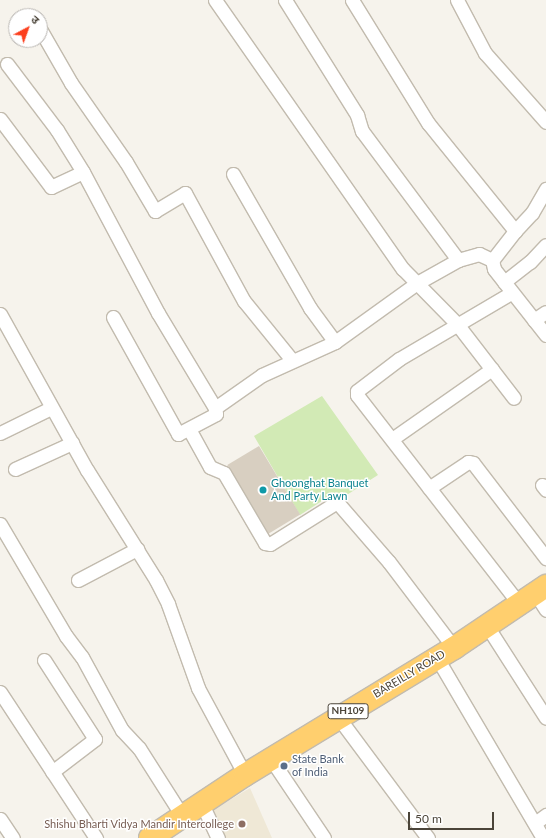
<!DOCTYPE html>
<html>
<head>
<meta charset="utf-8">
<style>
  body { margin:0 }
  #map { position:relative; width:546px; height:838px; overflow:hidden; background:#f6f3ec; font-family:Lato,"Noto Sans Devanagari",sans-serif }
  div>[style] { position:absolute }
  .education>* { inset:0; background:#efe8d6 }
  .green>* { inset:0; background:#d2eab5 }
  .building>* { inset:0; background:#d8cfc1; transform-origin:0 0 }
  .roads { filter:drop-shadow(1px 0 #c2bbae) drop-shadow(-1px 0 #c2bbae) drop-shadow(0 1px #c2bbae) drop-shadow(0 -1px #c2bbae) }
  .street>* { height:13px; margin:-6.5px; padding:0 6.5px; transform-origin:6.5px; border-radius:6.5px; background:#fff }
  .highway>* { height:22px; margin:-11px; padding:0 11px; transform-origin:11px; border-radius:11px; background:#ffcf6e }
  .dots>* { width:11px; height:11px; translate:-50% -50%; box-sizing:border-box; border:2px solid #fff; border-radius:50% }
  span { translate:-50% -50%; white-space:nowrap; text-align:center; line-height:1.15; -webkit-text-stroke:3px #fff; paint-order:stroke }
  .shield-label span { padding:1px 3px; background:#fff; border:1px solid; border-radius:3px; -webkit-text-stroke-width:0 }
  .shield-label { font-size:10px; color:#4b4439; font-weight:700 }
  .culture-label { font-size:11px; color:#0d838f }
  .left { translate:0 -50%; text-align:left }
  .street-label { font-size:11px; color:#4b4439 }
  .service-label { font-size:11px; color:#4e5e75 }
  .education-label { font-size:11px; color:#785e54 }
  .right { translate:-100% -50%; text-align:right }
  .north { position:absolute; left:8px; top:8px; width:40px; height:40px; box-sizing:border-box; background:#fff; border:1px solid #b7b4b0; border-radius:50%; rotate:41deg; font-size:11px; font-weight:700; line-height:16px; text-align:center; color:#4b4439 }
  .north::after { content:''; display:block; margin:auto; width:14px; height:18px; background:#fc3f1d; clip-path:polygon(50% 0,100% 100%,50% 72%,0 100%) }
  .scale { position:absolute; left:408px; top:812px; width:86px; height:18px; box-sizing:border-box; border:2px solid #4b4439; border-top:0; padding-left:5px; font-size:12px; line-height:14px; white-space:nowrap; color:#4b4439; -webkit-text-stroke:3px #fff; paint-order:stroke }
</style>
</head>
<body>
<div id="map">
  <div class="education">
    <i style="clip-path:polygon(250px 788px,272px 838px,225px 838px,211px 811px)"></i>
  </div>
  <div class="green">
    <i style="clip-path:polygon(322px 396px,378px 475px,342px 498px,336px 492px,300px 515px,254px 436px)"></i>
  </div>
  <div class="building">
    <i style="left:259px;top:446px;width:80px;height:37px;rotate:59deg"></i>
  </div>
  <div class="roads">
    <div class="street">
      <i style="left:215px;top:0;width:328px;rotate:55.1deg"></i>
      <i style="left:403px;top:269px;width:77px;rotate:45.5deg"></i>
      <i style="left:457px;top:324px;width:93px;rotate:52.4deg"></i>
      <i style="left:285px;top:0;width:136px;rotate:57.9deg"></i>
      <i style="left:357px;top:115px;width:17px;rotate:73deg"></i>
      <i style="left:362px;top:131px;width:161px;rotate:53.3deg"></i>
      <i style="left:352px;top:0;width:145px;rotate:58.3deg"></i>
      <i style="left:428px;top:123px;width:139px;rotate:51.1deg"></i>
      <i style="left:515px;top:231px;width:37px;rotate:128deg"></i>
      <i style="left:492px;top:260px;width:9px;rotate:77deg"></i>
      <i style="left:494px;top:269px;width:84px;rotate:51.8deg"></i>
      <i style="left:457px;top:0;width:60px;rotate:62.2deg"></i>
      <i style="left:485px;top:53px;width:92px;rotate:48.5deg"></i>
      <i style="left:40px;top:29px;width:62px;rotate:60.1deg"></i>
      <i style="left:71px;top:83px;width:96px;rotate:55.2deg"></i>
      <i style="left:126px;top:162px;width:57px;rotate:59.4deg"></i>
      <i style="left:155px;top:211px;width:35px;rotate:-31deg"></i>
      <i style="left:185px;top:193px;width:123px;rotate:61.4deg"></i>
      <i style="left:244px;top:301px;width:76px;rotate:50.9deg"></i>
      <i style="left:7px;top:64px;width:83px;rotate:52.9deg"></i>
      <i style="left:57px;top:130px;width:49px;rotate:58.2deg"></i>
      <i style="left:83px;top:172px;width:160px;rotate:62deg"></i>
      <i style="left:158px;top:313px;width:111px;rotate:59deg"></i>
      <i style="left:215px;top:408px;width:57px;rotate:-35.1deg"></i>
      <i style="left:262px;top:375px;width:80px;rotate:-24.3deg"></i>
      <i style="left:335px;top:342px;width:101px;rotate:-35.7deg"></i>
      <i style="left:417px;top:283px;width:47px;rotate:-29.3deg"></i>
      <i style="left:458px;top:260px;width:22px;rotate:-16deg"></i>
      <i style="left:479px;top:254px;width:14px;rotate:25deg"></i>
      <i style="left:0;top:119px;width:85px;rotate:53.1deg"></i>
      <i style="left:51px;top:187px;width:35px;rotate:-25deg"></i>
      <i style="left:233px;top:174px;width:155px;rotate:60.1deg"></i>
      <i style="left:310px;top:308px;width:42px;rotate:53.7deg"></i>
      <i style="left:515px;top:231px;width:25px;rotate:-47deg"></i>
      <i style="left:532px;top:213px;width:28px;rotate:-60deg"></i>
      <i style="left:504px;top:282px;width:33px;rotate:-38deg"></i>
      <i style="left:530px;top:262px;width:23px;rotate:-47deg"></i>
      <i style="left:511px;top:293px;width:130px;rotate:149.5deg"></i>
      <i style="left:399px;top:359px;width:53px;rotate:142.7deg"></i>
      <i style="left:357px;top:391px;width:4px;rotate:90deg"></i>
      <i style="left:357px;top:395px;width:264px;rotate:52.2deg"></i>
      <i style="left:0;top:314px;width:179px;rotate:60.9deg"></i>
      <i style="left:87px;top:470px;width:130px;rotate:57.9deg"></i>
      <i style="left:156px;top:580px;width:27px;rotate:63deg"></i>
      <i style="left:168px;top:604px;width:89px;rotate:70.3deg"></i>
      <i style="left:198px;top:688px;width:99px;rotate:61.6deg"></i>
      <i style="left:113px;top:317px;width:134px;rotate:60.9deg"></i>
      <i style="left:178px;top:434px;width:43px;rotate:-27.8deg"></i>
      <i style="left:216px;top:414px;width:6px;rotate:-99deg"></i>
      <i style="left:534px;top:320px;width:14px;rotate:-34deg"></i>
      <i style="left:189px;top:429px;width:43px;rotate:61.1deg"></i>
      <i style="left:210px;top:467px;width:15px;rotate:23deg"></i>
      <i style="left:224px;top:473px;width:81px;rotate:59.6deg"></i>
      <i style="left:265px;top:543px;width:5px;rotate:11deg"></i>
      <i style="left:270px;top:544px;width:79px;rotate:-32.1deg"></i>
      <i style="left:337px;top:502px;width:79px;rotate:49.1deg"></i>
      <i style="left:389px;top:562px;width:108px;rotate:52.9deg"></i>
      <i style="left:0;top:433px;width:57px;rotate:-26.1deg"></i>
      <i style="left:392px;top:439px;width:122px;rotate:-35deg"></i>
      <i style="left:15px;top:469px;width:63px;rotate:-24.5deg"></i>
      <i style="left:542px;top:485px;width:6px;rotate:51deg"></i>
      <i style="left:429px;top:488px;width:47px;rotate:-33.7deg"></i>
      <i style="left:468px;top:462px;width:5px;rotate:11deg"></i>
      <i style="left:473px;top:463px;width:120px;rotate:52.5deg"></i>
      <i style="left:0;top:524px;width:130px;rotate:59.5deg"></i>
      <i style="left:66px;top:636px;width:26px;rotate:53deg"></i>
      <i style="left:82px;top:657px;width:83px;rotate:61.3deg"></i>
      <i style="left:122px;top:730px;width:25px;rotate:47deg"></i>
      <i style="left:139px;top:748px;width:82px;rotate:57.5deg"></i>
      <i style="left:78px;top:580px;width:67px;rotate:-27.7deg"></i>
      <i style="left:535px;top:593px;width:20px;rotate:57deg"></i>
      <i style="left:487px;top:626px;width:109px;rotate:57.3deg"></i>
      <i style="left:437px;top:658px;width:209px;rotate:59.5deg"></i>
      <i style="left:44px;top:660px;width:94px;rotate:57.2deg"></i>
      <i style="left:95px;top:739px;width:54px;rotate:142.5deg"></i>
      <i style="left:0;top:692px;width:175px;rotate:56.7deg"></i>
      <i style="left:338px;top:717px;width:151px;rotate:53.4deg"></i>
      <i style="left:271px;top:759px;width:95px;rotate:56.1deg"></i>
      <i style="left:202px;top:804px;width:38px;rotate:65deg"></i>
      <i style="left:0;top:819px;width:23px;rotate:56deg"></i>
      <i style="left:535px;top:823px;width:14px;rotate:-36deg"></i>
    </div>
    <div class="highway">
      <i style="left:150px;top:838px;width:114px;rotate:-33.6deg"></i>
      <i style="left:245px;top:775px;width:245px;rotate:-31.3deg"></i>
      <i style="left:454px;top:648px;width:111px;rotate:-34deg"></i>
    </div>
  </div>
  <div class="dots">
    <i style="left:263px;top:490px;background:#0f9aa8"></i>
    <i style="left:284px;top:766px;background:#5c6f8a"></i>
    <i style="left:242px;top:824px;background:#8d6e63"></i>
  </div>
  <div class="shield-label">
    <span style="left:348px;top:711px">NH109</span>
  </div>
  <div class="culture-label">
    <span class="left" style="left:271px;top:490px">Ghoonghat Banquet<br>And Party Lawn</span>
  </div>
  <div class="street-label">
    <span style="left:409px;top:674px;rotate:-31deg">BAREILLY ROAD</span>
  </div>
  <div class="service-label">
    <span class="left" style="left:292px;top:766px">State Bank<br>of India</span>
  </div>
  <div class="education-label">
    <span class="right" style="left:234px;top:824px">Shishu Bharti Vidya Mandir Intercollege</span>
  </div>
  <div class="north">उ</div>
  <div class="scale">50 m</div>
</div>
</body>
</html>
